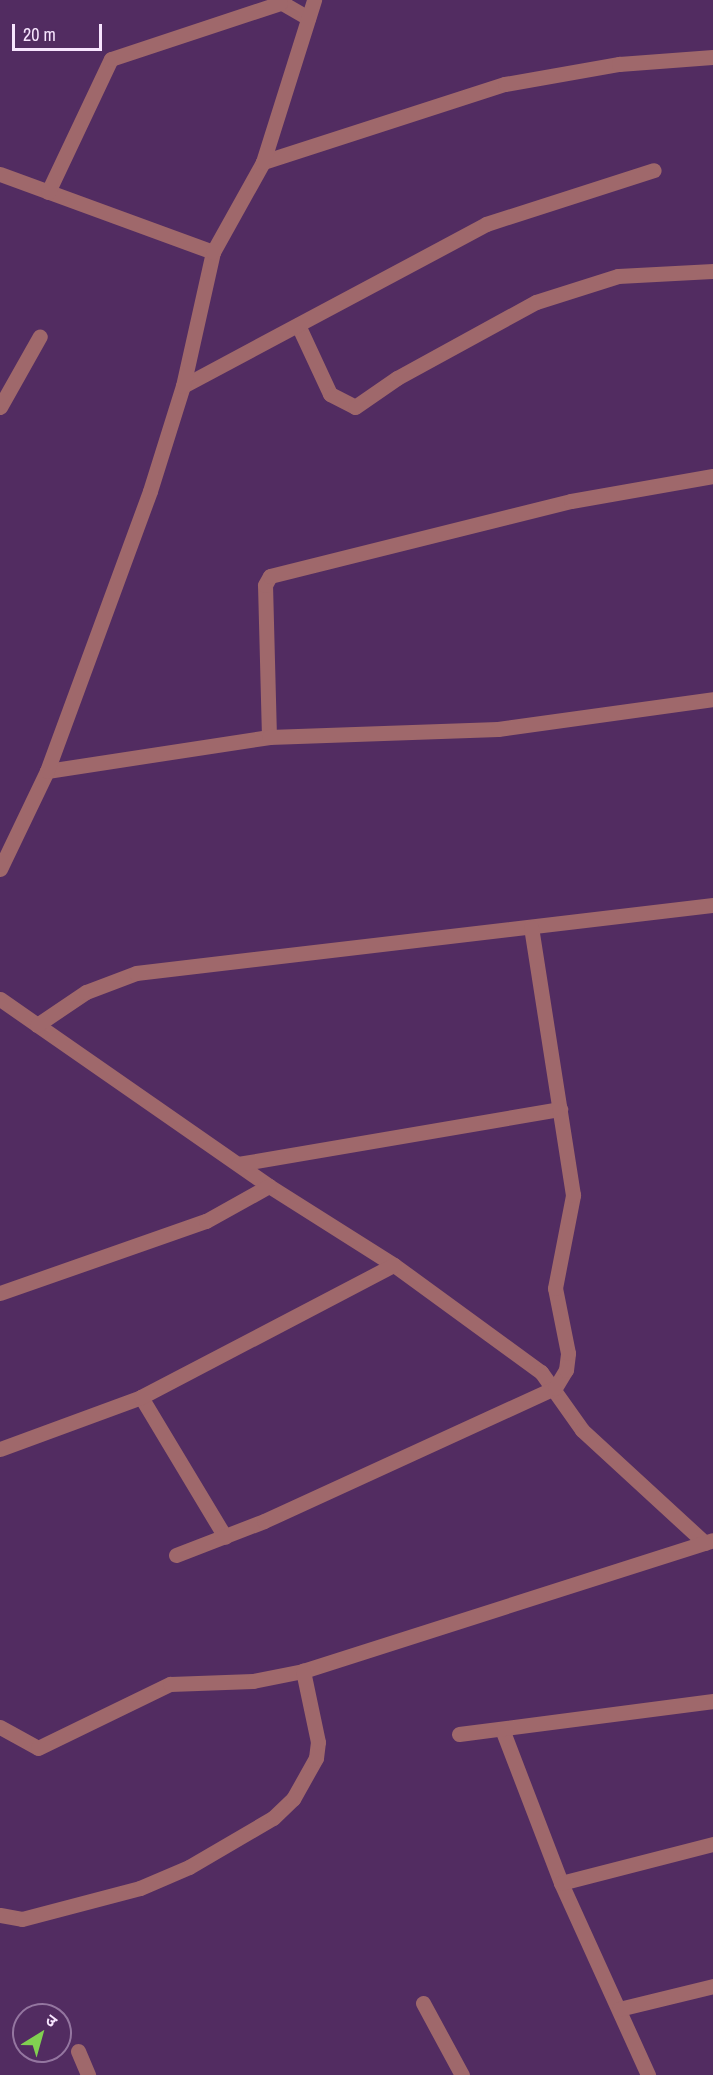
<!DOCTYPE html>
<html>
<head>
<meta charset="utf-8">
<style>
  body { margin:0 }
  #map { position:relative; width:713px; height:2075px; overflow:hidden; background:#522c61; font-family:"Archivo Narrow","Noto Sans Devanagari",sans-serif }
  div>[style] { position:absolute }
  .minor>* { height:15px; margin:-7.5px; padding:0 7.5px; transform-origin:7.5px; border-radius:7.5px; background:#9f686b }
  span { translate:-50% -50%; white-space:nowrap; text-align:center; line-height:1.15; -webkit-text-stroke:6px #522c61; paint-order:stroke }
  .north { position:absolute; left:12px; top:2003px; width:60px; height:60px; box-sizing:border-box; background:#522c61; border:2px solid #9476a0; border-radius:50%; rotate:37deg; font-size:16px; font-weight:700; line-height:24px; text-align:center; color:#f7e5fe }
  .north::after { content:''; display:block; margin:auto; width:21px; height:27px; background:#81d051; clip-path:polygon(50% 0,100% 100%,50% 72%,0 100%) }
  .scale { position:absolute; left:12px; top:24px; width:90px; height:27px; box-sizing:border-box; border:3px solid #f7e5fe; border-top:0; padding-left:8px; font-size:18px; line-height:21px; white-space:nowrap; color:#f7e5fe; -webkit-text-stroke:4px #522c61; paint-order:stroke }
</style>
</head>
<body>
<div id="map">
  <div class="minor">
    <i style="left:277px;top:0;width:36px;rotate:30deg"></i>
    <i style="left:263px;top:162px;width:254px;rotate:-17.9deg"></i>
    <i style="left:505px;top:84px;width:116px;rotate:-10deg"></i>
    <i style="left:619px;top:64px;width:94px;rotate:-4.3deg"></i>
    <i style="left:0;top:174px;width:227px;rotate:20.1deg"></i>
    <i style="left:48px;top:192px;width:147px;rotate:-64.7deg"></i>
    <i style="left:111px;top:59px;width:178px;rotate:-18.3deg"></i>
    <i style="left:298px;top:325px;width:76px;rotate:65.1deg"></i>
    <i style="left:330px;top:394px;width:28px;rotate:27deg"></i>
    <i style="left:355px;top:407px;width:51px;rotate:-34.6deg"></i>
    <i style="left:397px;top:378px;width:158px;rotate:-28.7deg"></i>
    <i style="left:536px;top:302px;width:86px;rotate:-17.6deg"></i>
    <i style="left:618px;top:276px;width:95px;rotate:-3deg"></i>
    <i style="left:183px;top:386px;width:344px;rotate:-28.1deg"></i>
    <i style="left:486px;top:224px;width:176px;rotate:-17.8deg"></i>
    <i style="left:0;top:407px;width:81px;rotate:-60.6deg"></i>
    <i style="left:269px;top:737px;width:152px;rotate:-91.5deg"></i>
    <i style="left:265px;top:585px;width:10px;rotate:-61deg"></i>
    <i style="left:270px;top:576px;width:310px;rotate:-14deg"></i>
    <i style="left:571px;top:501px;width:144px;rotate:-10deg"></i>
    <i style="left:47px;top:771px;width:225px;rotate:-8.7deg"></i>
    <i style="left:269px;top:737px;width:229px;rotate:-2deg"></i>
    <i style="left:498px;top:729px;width:217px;rotate:-7.9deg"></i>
    <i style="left:0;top:869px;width:109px;rotate:-64.4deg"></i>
    <i style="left:47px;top:771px;width:298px;rotate:-69.8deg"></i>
    <i style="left:150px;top:491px;width:110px;rotate:-72.6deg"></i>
    <i style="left:183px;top:386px;width:137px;rotate:-77.4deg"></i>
    <i style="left:213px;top:252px;width:103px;rotate:-60.9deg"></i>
    <i style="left:263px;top:162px;width:170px;rotate:-72.5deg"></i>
    <i style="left:0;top:999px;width:328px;rotate:34.8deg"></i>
    <i style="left:269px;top:1186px;width:148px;rotate:32.3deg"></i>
    <i style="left:394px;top:1265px;width:182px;rotate:36.1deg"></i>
    <i style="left:541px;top:1372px;width:71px;rotate:54.7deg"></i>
    <i style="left:582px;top:1430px;width:167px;rotate:42.6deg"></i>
    <i style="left:37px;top:1025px;width:59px;rotate:-34deg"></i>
    <i style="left:86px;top:992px;width:53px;rotate:-20.8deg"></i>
    <i style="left:136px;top:973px;width:581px;rotate:-6.72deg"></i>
    <i style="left:238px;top:1164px;width:327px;rotate:-9.7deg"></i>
    <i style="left:0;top:1293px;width:218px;rotate:-19.3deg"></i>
    <i style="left:206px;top:1221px;width:72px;rotate:-29.1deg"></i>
    <i style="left:141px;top:1397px;width:163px;rotate:59deg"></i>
    <i style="left:0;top:1449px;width:150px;rotate:-20.2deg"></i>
    <i style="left:141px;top:1397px;width:285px;rotate:-27.6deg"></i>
    <i style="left:176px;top:1555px;width:94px;rotate:-21.1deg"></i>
    <i style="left:264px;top:1521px;width:320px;rotate:-24.6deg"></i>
    <i style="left:555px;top:1388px;width:21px;rotate:-59deg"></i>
    <i style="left:566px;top:1370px;width:17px;rotate:-83deg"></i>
    <i style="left:568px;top:1353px;width:66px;rotate:-101.3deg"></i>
    <i style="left:555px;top:1288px;width:95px;rotate:-79deg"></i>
    <i style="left:573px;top:1195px;width:271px;rotate:-98.9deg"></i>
    <i style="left:0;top:1727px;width:43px;rotate:28.9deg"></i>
    <i style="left:38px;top:1748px;width:147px;rotate:-25.9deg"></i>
    <i style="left:170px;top:1684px;width:83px;rotate:-2.1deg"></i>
    <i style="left:253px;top:1681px;width:51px;rotate:-11.3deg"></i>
    <i style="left:303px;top:1671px;width:430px;rotate:-17.7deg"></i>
    <i style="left:502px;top:1729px;width:165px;rotate:69deg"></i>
    <i style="left:561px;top:1883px;width:211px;rotate:65.6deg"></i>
    <i style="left:459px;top:1734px;width:256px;rotate:-7.4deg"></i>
    <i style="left:561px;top:1883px;width:157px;rotate:-14.4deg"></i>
    <i style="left:0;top:1915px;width:22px;rotate:10deg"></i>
    <i style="left:22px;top:1919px;width:122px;rotate:-14.7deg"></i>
    <i style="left:140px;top:1888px;width:53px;rotate:-23.2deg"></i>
    <i style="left:189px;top:1867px;width:97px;rotate:-30.3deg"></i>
    <i style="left:273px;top:1818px;width:28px;rotate:-44deg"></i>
    <i style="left:293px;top:1799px;width:47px;rotate:-60.7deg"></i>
    <i style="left:316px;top:1758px;width:16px;rotate:-83deg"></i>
    <i style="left:318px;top:1742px;width:73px;rotate:-101.9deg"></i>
    <i style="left:423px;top:2003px;width:82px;rotate:61.6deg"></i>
    <i style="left:619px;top:2009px;width:97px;rotate:-13.7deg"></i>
    <i style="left:78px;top:2051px;width:26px;rotate:67deg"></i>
  </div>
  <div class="north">उ</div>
  <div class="scale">20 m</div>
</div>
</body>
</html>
